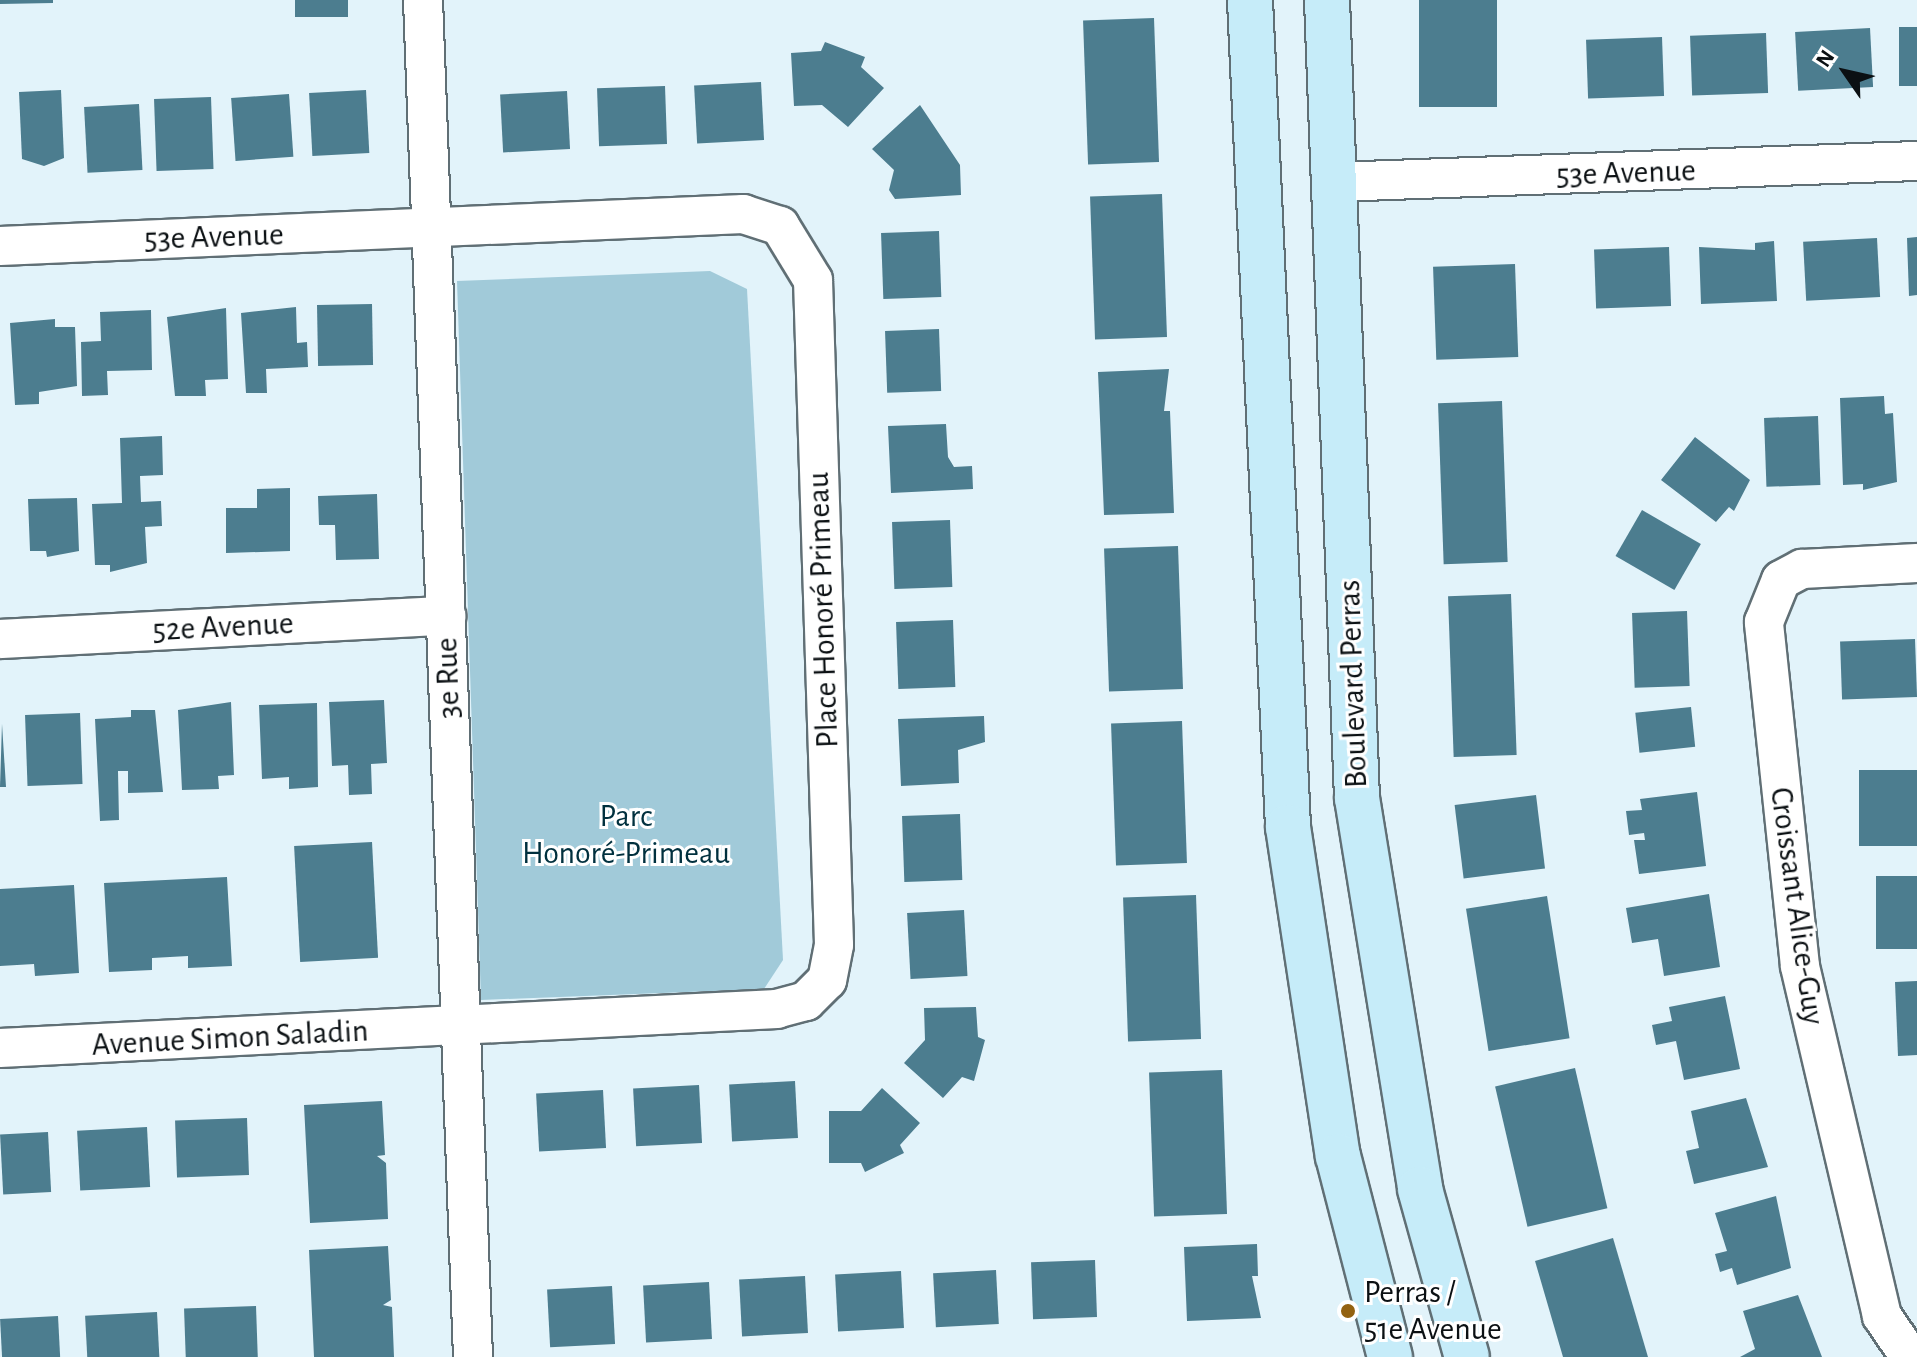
<!DOCTYPE html>
<html>
<head>
<meta charset="utf-8">
<style>
  body { margin:0 }
  #map { position:relative; width:1917px; height:1357px; overflow:hidden; background:#e2f3fa; font-family:"Alegreya Sans",sans-serif }
  div>[style] { position:absolute }
  .green>* { inset:0; background:#a1cad9 }
  .building>* { inset:0; background:#4c7d8f; transform-origin:0 0 }
  .roads { filter:drop-shadow(2px 0 #606f75) drop-shadow(-2px 0 #606f75) drop-shadow(0 2px #606f75) drop-shadow(0 -2px #606f75) }
  .street>* { height:38px; margin:-19px; padding:0 19px; transform-origin:19px; border-radius:19px; background:#fff }
  .secondary>* { height:44px; margin:-22px; padding:0 22px; transform-origin:22px; border-radius:22px; background:#c6ecf9 }
  .dots>* { width:22px; height:22px; translate:-50% -50%; box-sizing:border-box; border:4px solid #fff; border-radius:50% }
  span { translate:-50% -50%; white-space:nowrap; text-align:center; line-height:1.15; -webkit-text-stroke:6px #fff; paint-order:stroke }
  .street-label { font-size:32px; color:#0b1013 }
  .park-label { font-size:32px; color:#00303e }
  .poi-label { font-size:32px; color:#0b1013 }
  .left { translate:0 -50%; text-align:left }
  .north { position:absolute; left:1805px; top:32px; width:80px; height:80px; -webkit-text-stroke:6px #fff; paint-order:stroke; rotate:304deg; font-size:22px; font-weight:700; line-height:32px; text-align:center; color:#0b1013 }
  .north::after { content:''; display:block; margin:auto; width:28px; height:36px; background:#0b1013; clip-path:polygon(50% 0,100% 100%,50% 72%,0 100%) }
</style>
</head>
<body>
<div id="map">
  <div class="green">
    <i style="clip-path:polygon(710px 271px,747px 289px,783px 960px,764px 989px,481px 1000px,457px 281px)"></i>
  </div>
  <div class="building">
    <i style="clip-path:polygon(0 0,53px 0,53px 3px,0 4px)"></i>
    <i style="left:295px;top:0;width:53px;height:17px"></i>
    <i style="left:1419px;top:0;width:78px;height:107px"></i>
    <i style="left:1154px;top:18px;width:144px;height:71px;rotate:88deg"></i>
    <i style="left:1917px;top:27px;width:59px;height:18px;rotate:90deg"></i>
    <i style="left:1870px;top:28px;width:59px;height:75px;rotate:87deg"></i>
    <i style="left:1766px;top:33px;width:60px;height:76px;rotate:88deg"></i>
    <i style="left:1662px;top:37px;width:59px;height:76px;rotate:88deg"></i>
    <i style="clip-path:polygon(825px 42px,865px 57px,861px 67px,884px 88px,848px 127px,822px 105px,794px 106px,791px 53px,821px 51px)"></i>
    <i style="left:761px;top:82px;width:58px;height:67px;rotate:87deg"></i>
    <i style="left:665px;top:86px;width:58px;height:68px;rotate:88deg"></i>
    <i style="clip-path:polygon(61px 90px,64px 158px,44px 166px,22px 159px,19px 92px)"></i>
    <i style="left:366px;top:90px;width:63px;height:57px;rotate:87deg"></i>
    <i style="left:567px;top:91px;width:58px;height:67px;rotate:87deg"></i>
    <i style="left:289px;top:94px;width:63px;height:58px;rotate:86deg"></i>
    <i style="left:211px;top:97px;width:72px;height:57px;rotate:88deg"></i>
    <i style="left:139px;top:104px;width:66px;height:55px;rotate:87deg"></i>
    <i style="clip-path:polygon(920px 105px,960px 165px,961px 195px,895px 199px,889px 190px,894px 170px,872px 149px)"></i>
    <i style="left:1162px;top:194px;width:143px;height:72px;rotate:88deg"></i>
    <i style="left:939px;top:231px;width:66px;height:58px;rotate:88deg"></i>
    <i style="clip-path:polygon(1917px 237px,1917px 295px,1909px 296px,1907px 238px)"></i>
    <i style="left:1877px;top:238px;width:59px;height:74px;rotate:87deg"></i>
    <i style="clip-path:polygon(1774px 241px,1777px 301px,1701px 304px,1699px 247px,1755px 250px,1755px 243px)"></i>
    <i style="left:1669px;top:247px;width:59px;height:75px;rotate:88deg"></i>
    <i style="left:1515px;top:264px;width:93px;height:82px;rotate:88deg"></i>
    <i style="left:372px;top:304px;width:61px;height:55px;rotate:89deg"></i>
    <i style="clip-path:polygon(296px 307px,297px 343px,307px 342px,308px 367px,266px 369px,267px 393px,246px 393px,241px 313px)"></i>
    <i style="clip-path:polygon(226px 308px,228px 379px,205px 380px,206px 396px,175px 396px,167px 317px)"></i>
    <i style="clip-path:polygon(151px 310px,152px 370px,107px 371px,108px 395px,82px 396px,81px 342px,101px 341px,100px 312px)"></i>
    <i style="clip-path:polygon(55px 319px,55px 327px,75px 327px,77px 386px,39px 392px,39px 404px,15px 405px,10px 323px)"></i>
    <i style="left:939px;top:329px;width:62px;height:54px;rotate:88deg"></i>
    <i style="clip-path:polygon(1169px 369px,1164px 411px,1170px 411px,1174px 513px,1104px 515px,1098px 372px)"></i>
    <i style="clip-path:polygon(1884px 396px,1885px 414px,1893px 413px,1897px 482px,1863px 490px,1863px 484px,1843px 485px,1840px 398px)"></i>
    <i style="left:1502px;top:401px;width:161px;height:64px;rotate:88deg"></i>
    <i style="left:1818px;top:416px;width:69px;height:54px;rotate:88deg"></i>
    <i style="clip-path:polygon(946px 424px,948px 457px,954px 467px,972px 466px,973px 489px,891px 493px,888px 426px)"></i>
    <i style="clip-path:polygon(162px 436px,163px 475px,140px 476px,141px 502px,161px 501px,162px 526px,145px 527px,147px 563px,110px 572px,110px 565px,95px 565px,92px 504px,122px 503px,120px 438px)"></i>
    <i style="clip-path:polygon(1695px 437px,1750px 480px,1734px 511px,1729px 507px,1716px 522px,1661px 480px)"></i>
    <i style="clip-path:polygon(290px 488px,290px 551px,226px 553px,226px 508px,257px 508px,257px 489px)"></i>
    <i style="clip-path:polygon(377px 494px,379px 559px,336px 560px,335px 525px,319px 525px,318px 496px)"></i>
    <i style="clip-path:polygon(77px 498px,79px 551px,47px 557px,46px 551px,30px 551px,28px 499px)"></i>
    <i style="left:1642px;top:510px;width:68px;height:53px;rotate:30deg"></i>
    <i style="left:950px;top:520px;width:67px;height:58px;rotate:88deg"></i>
    <i style="left:1178px;top:546px;width:143px;height:74px;rotate:88deg"></i>
    <i style="left:1511px;top:594px;width:161px;height:63px;rotate:88deg"></i>
    <i style="left:1687px;top:611px;width:75px;height:55px;rotate:88deg"></i>
    <i style="left:953px;top:620px;width:67px;height:57px;rotate:88deg"></i>
    <i style="left:1915px;top:639px;width:58px;height:75px;rotate:88deg"></i>
    <i style="clip-path:polygon(384px 700px,387px 763px,371px 764px,372px 794px,349px 795px,348px 765px,332px 766px,329px 702px)"></i>
    <i style="clip-path:polygon(231px 702px,234px 775px,218px 776px,219px 789px,182px 790px,178px 710px)"></i>
    <i style="clip-path:polygon(317px 703px,318px 787px,289px 789px,289px 777px,262px 779px,259px 705px)"></i>
    <i style="left:1691px;top:707px;width:40px;height:56px;rotate:84deg"></i>
    <i style="clip-path:polygon(131px 710px,155px 710px,163px 792px,128px 793px,128px 771px,118px 771px,119px 820px,100px 821px,95px 719px,131px 717px)"></i>
    <i style="left:80px;top:713px;width:71px;height:55px;rotate:88deg"></i>
    <i style="clip-path:polygon(984px 716px,985px 742px,958px 750px,959px 783px,901px 786px,898px 719px)"></i>
    <i style="left:1182px;top:721px;width:142px;height:71px;rotate:88deg"></i>
    <i style="clip-path:polygon(2px 724px,6px 787px,0 787px)"></i>
    <i style="left:1917px;top:770px;width:76px;height:58px;rotate:90deg"></i>
    <i style="clip-path:polygon(1697px 792px,1706px 866px,1639px 874px,1634px 840px,1645px 840px,1644px 833px,1629px 835px,1626px 811px,1642px 810px,1640px 799px)"></i>
    <i style="left:1536px;top:795px;width:74px;height:82px;rotate:83deg"></i>
    <i style="left:960px;top:814px;width:66px;height:58px;rotate:88deg"></i>
    <i style="left:372px;top:842px;width:116px;height:78px;rotate:87deg"></i>
    <i style="left:1917px;top:876px;width:73px;height:41px;rotate:90deg"></i>
    <i style="clip-path:polygon(227px 877px,232px 966px,188px 968px,188px 956px,152px 958px,152px 970px,109px 972px,104px 883px)"></i>
    <i style="clip-path:polygon(74px 885px,79px 973px,35px 976px,34px 964px,0 966px,0 889px)"></i>
    <i style="clip-path:polygon(1709px 894px,1720px 967px,1664px 976px,1658px 939px,1632px 943px,1626px 908px)"></i>
    <i style="left:1196px;top:895px;width:144px;height:73px;rotate:88deg"></i>
    <i style="left:1547px;top:896px;width:144px;height:82px;rotate:81deg"></i>
    <i style="left:964px;top:910px;width:66px;height:57px;rotate:87deg"></i>
    <i style="clip-path:polygon(1917px 981px,1917px 1055px,1898px 1056px,1895px 982px)"></i>
    <i style="clip-path:polygon(1725px 996px,1740px 1069px,1684px 1080px,1676px 1041px,1656px 1045px,1652px 1025px,1672px 1021px,1669px 1007px)"></i>
    <i style="clip-path:polygon(976px 1007px,978px 1037px,985px 1040px,974px 1081px,962px 1077px,943px 1098px,904px 1063px,925px 1040px,924px 1008px)"></i>
    <i style="left:1575px;top:1068px;width:144px;height:82px;rotate:77deg"></i>
    <i style="left:1222px;top:1070px;width:144px;height:73px;rotate:88deg"></i>
    <i style="left:795px;top:1081px;width:57px;height:66px;rotate:87deg"></i>
    <i style="left:699px;top:1085px;width:58px;height:66px;rotate:87deg"></i>
    <i style="clip-path:polygon(882px 1088px,920px 1123px,900px 1145px,904px 1153px,865px 1172px,861px 1163px,829px 1163px,829px 1111px,861px 1111px)"></i>
    <i style="left:603px;top:1090px;width:58px;height:67px;rotate:87deg"></i>
    <i style="clip-path:polygon(1746px 1098px,1768px 1167px,1694px 1184px,1686px 1151px,1699px 1148px,1691px 1111px)"></i>
    <i style="clip-path:polygon(382px 1101px,385px 1155px,377px 1156px,386px 1163px,388px 1219px,310px 1223px,304px 1105px)"></i>
    <i style="left:247px;top:1118px;width:57px;height:72px;rotate:88deg"></i>
    <i style="left:147px;top:1127px;width:60px;height:70px;rotate:87deg"></i>
    <i style="left:48px;top:1132px;width:60px;height:48px;rotate:87deg"></i>
    <i style="clip-path:polygon(1776px 1196px,1791px 1268px,1737px 1285px,1732px 1268px,1720px 1272px,1715px 1254px,1727px 1251px,1715px 1213px)"></i>
    <i style="clip-path:polygon(1613px 1238px,1648px 1357px,1563px 1357px,1535px 1261px)"></i>
    <i style="clip-path:polygon(1257px 1244px,1258px 1276px,1252px 1276px,1261px 1318px,1187px 1321px,1184px 1247px)"></i>
    <i style="clip-path:polygon(388px 1246px,391px 1300px,383px 1305px,392px 1307px,394px 1357px,314px 1357px,309px 1250px)"></i>
    <i style="left:1095px;top:1260px;width:57px;height:64px;rotate:88deg"></i>
    <i style="left:996px;top:1270px;width:54px;height:63px;rotate:87deg"></i>
    <i style="left:901px;top:1271px;width:57px;height:66px;rotate:87deg"></i>
    <i style="left:805px;top:1276px;width:57px;height:66px;rotate:87deg"></i>
    <i style="left:709px;top:1282px;width:57px;height:66px;rotate:87deg"></i>
    <i style="left:612px;top:1286px;width:58px;height:65px;rotate:87deg"></i>
    <i style="clip-path:polygon(1798px 1295px,1822px 1357px,1740px 1357px,1755px 1349px,1743px 1311px)"></i>
    <i style="left:256px;top:1306px;width:51px;height:72px;rotate:88deg"></i>
    <i style="left:157px;top:1312px;width:45px;height:72px;rotate:87deg"></i>
    <i style="left:58px;top:1316px;width:41px;height:58px;rotate:87deg"></i>
  </div>
  <div class="roads">
    <div class="street">
      <i style="left:423px;top:0;width:1358px;rotate:87.89deg"></i>
      <i style="left:1335px;top:182px;width:582px;rotate:-2.07deg"></i>
      <i style="left:0;top:246px;width:744px;rotate:-2.47deg"></i>
      <i style="left:743px;top:214px;width:39px;rotate:18deg"></i>
      <i style="left:780px;top:226px;width:63px;rotate:58.6deg"></i>
      <i style="left:813px;top:280px;width:665px;rotate:88.19deg"></i>
      <i style="left:834px;top:945px;width:36px;rotate:101deg"></i>
      <i style="left:827px;top:980px;width:30px;rotate:135deg"></i>
      <i style="left:806px;top:1001px;width:30px;rotate:165deg"></i>
      <i style="left:777px;top:1009px;width:778px;rotate:177.13deg"></i>
      <i style="left:0;top:639px;width:447px;rotate:-3deg"></i>
      <i style="left:1910px;top:1357px;width:50px;rotate:-124.3deg"></i>
      <i style="left:1882px;top:1316px;width:359px;rotate:-103.2deg"></i>
      <i style="left:1800px;top:966px;width:346px;rotate:-96deg"></i>
      <i style="left:1764px;top:622px;width:45px;rotate:-68deg"></i>
      <i style="left:1781px;top:580px;width:24px;rotate:-28deg"></i>
      <i style="left:1802px;top:569px;width:115px;rotate:-3deg"></i>
    </div>
    <div class="secondary">
      <i style="left:1250px;top:0;width:828px;rotate:87.37deg"></i>
      <i style="left:1288px;top:827px;width:333px;rotate:81.4deg"></i>
      <i style="left:1338px;top:1156px;width:208px;rotate:75.5deg"></i>
      <i style="left:1327px;top:0;width:799px;rotate:87.85deg"></i>
      <i style="left:1357px;top:798px;width:396px;rotate:80.8deg"></i>
      <i style="left:1420px;top:1189px;width:174px;rotate:74.4deg"></i>
    </div>
  </div>
  <div class="dots">
    <i style="left:1348px;top:1311px;background:#936211"></i>
  </div>
  <div class="street-label">
    <span style="left:1626px;top:173px;rotate:-2deg">53e Avenue</span>
    <span style="left:214px;top:237px;rotate:-2deg">53e Avenue</span>
    <span style="left:823px;top:610px;rotate:-92deg">Place Honoré Primeau</span>
    <span style="left:223px;top:627px;rotate:-3deg">52e Avenue</span>
    <span style="left:448px;top:678px;rotate:-92deg">3e Rue</span>
    <span style="left:1353px;top:684px;rotate:-92deg">Boulevard Perras</span>
    <span style="left:1797px;top:906px;rotate:82deg">Croissant Alice-Guy</span>
    <span style="left:230px;top:1038px;rotate:-3deg">Avenue Simon Saladin</span>
  </div>
  <div class="park-label">
    <span style="left:626px;top:835px">Parc<br>Honoré-Primeau</span>
  </div>
  <div class="poi-label">
    <span class="left" style="left:1364px;top:1311px">Perras /<br>51e Avenue</span>
  </div>
  <div class="north">N</div>
</div>
</body>
</html>
